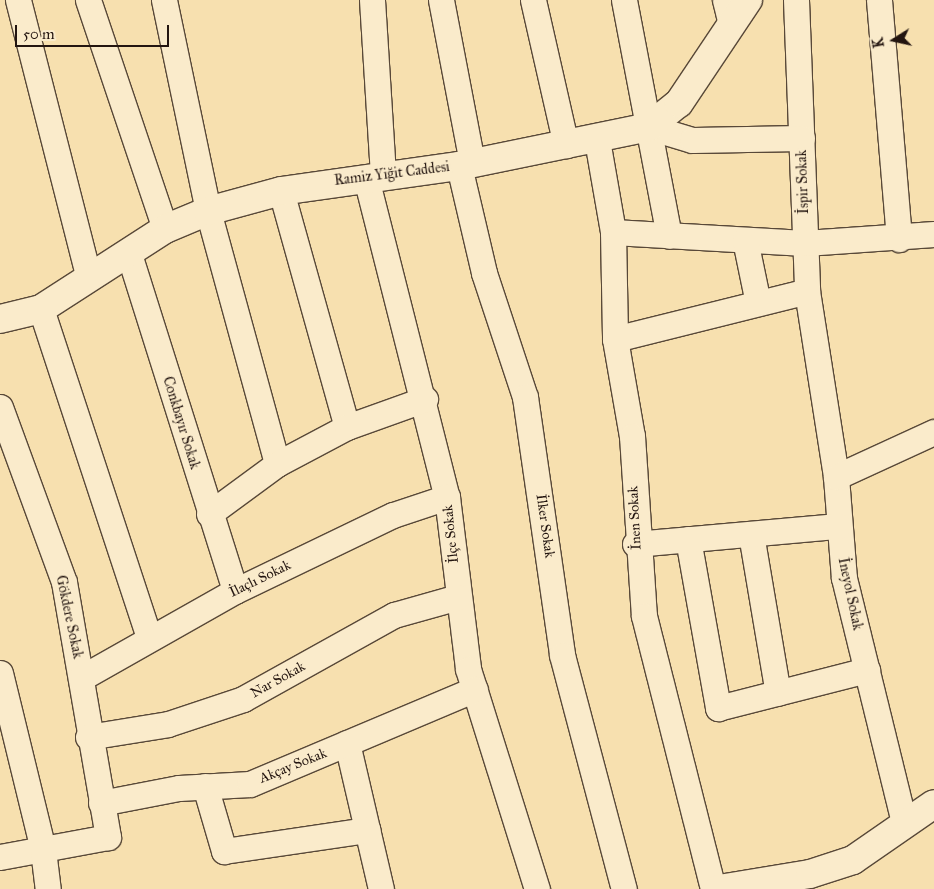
<!DOCTYPE html>
<html>
<head>
<meta charset="utf-8">
<style>
  body { margin:0 }
  #map { position:relative; width:934px; height:889px; overflow:hidden; background:#f7e0af; font-family:"IM FELL Great Primer",serif }
  div>[style] { position:absolute }
  .roads { filter:drop-shadow(1px 0 #584838) drop-shadow(-1px 0 #584838) drop-shadow(0 1px #584838) drop-shadow(0 -1px #584838) }
  .minor>* { height:25px; margin:-12.5px; padding:0 12.5px; transform-origin:12.5px; border-radius:12.5px; background:#faebcb }
  .secondary>* { height:28px; margin:-14px; padding:0 14px; transform-origin:14px; border-radius:14px; background:#faebcb }
  span { translate:-50% -50%; white-space:nowrap; text-align:center; line-height:1.15; -webkit-text-stroke:4px #faebcb; paint-order:stroke }
  .street-label { font-size:14px; color:#231510 }
  .north { position:absolute; left:869px; top:15px; width:50px; height:50px; -webkit-text-stroke:4px #faebcb; paint-order:stroke; rotate:260deg; font-size:14px; font-weight:700; line-height:20px; text-align:center; color:#231510 }
  .north::after { content:''; display:block; margin:auto; width:18px; height:22px; background:#231510; clip-path:polygon(50% 0,100% 100%,50% 72%,0 100%) }
  .scale { position:absolute; left:15px; top:25px; width:154px; height:22px; box-sizing:border-box; border:2px solid #231510; border-top:0; padding-left:6px; font-size:15px; line-height:18px; white-space:nowrap; color:#231510; -webkit-text-stroke:4px #faebcb; paint-order:stroke }
</style>
</head>
<body>
<div id="map">
  <div class="roads">
    <div class="minor">
      <i style="left:18px;top:0;width:287px;rotate:75.7deg"></i>
      <i style="left:88px;top:0;width:242px;rotate:71.4deg"></i>
      <i style="left:164px;top:0;width:216px;rotate:78.2deg"></i>
      <i style="left:208px;top:211px;width:262px;rotate:74.7deg"></i>
      <i style="left:372px;top:0;width:176px;rotate:86.4deg"></i>
      <i style="left:441px;top:0;width:166px;rotate:79.2deg"></i>
      <i style="left:533px;top:0;width:149px;rotate:77.2deg"></i>
      <i style="left:624px;top:0;width:240px;rotate:79.2deg"></i>
      <i style="left:725px;top:0;width:25px;rotate:76deg"></i>
      <i style="left:796px;top:0;width:291px;rotate:87.8deg"></i>
      <i style="left:807px;top:291px;width:188px;rotate:81.1deg"></i>
      <i style="left:836px;top:477px;width:101px;rotate:85.5deg"></i>
      <i style="left:844px;top:578px;width:251px;rotate:76.2deg"></i>
      <i style="left:879px;top:0;width:240px;rotate:85.2deg"></i>
      <i style="left:649px;top:127px;width:45px;rotate:16.8deg"></i>
      <i style="left:692px;top:140px;width:110px;rotate:-1deg"></i>
      <i style="left:597px;top:140px;width:93px;rotate:80.1deg"></i>
      <i style="left:613px;top:232px;width:107px;rotate:88.9deg"></i>
      <i style="left:615px;top:339px;width:98px;rotate:80.1deg"></i>
      <i style="left:632px;top:436px;width:180px;rotate:86.2deg"></i>
      <i style="left:644px;top:616px;width:282px;rotate:75.8deg"></i>
      <i style="left:459px;top:166px;width:110px;rotate:76.8deg"></i>
      <i style="left:484px;top:273px;width:131px;rotate:71.7deg"></i>
      <i style="left:525px;top:397px;width:261px;rotate:81.8deg"></i>
      <i style="left:562px;top:655px;width:242px;rotate:75.2deg"></i>
      <i style="left:366px;top:178px;width:329px;rotate:75.8deg"></i>
      <i style="left:447px;top:497px;width:173px;rotate:83deg"></i>
      <i style="left:468px;top:669px;width:231px;rotate:72.6deg"></i>
      <i style="left:281px;top:191px;width:245px;rotate:74.4deg"></i>
      <i style="left:613px;top:232px;width:192px;rotate:3.3deg"></i>
      <i style="left:805px;top:243px;width:129px;rotate:-4deg"></i>
      <i style="left:745px;top:240px;width:64px;rotate:78.3deg"></i>
      <i style="left:129px;top:254px;width:353px;rotate:72.5deg"></i>
      <i style="left:41px;top:309px;width:346px;rotate:71.8deg"></i>
      <i style="left:615px;top:339px;width:198px;rotate:-14deg"></i>
      <i style="left:0;top:407px;width:186px;rotate:69.9deg"></i>
      <i style="left:64px;top:582px;width:259px;rotate:80.2deg"></i>
      <i style="left:108px;top:837px;width:110px;rotate:169.5deg"></i>
      <i style="left:836px;top:477px;width:108px;rotate:-24.7deg"></i>
      <i style="left:209px;top:514px;width:84px;rotate:-36.3deg"></i>
      <i style="left:277px;top:464px;width:79px;rotate:-27.9deg"></i>
      <i style="left:347px;top:427px;width:83px;rotate:-19.7deg"></i>
      <i style="left:751px;top:534px;width:161px;rotate:80.4deg"></i>
      <i style="left:688px;top:539px;width:172px;rotate:79.9deg"></i>
      <i style="left:718px;top:708px;width:154px;rotate:-14.3deg"></i>
      <i style="left:635px;top:544px;width:204px;rotate:-5.1deg"></i>
      <i style="left:0;top:673px;width:182px;rotate:76.3deg"></i>
      <i style="left:43px;top:850px;width:39px;rotate:83deg"></i>
      <i style="left:81px;top:678px;width:177px;rotate:-29.5deg"></i>
      <i style="left:235px;top:591px;width:175px;rotate:-25.7deg"></i>
      <i style="left:393px;top:515px;width:57px;rotate:-18.4deg"></i>
      <i style="left:88px;top:737px;width:81px;rotate:-9.2deg"></i>
      <i style="left:168px;top:724px;width:79px;rotate:-18.4deg"></i>
      <i style="left:243px;top:699px;width:173px;rotate:-29.1deg"></i>
      <i style="left:394px;top:615px;width:66px;rotate:-15.7deg"></i>
      <i style="left:347px;top:743px;width:150px;rotate:76.9deg"></i>
      <i style="left:205px;top:786px;width:68px;rotate:73.7deg"></i>
      <i style="left:224px;top:851px;width:145px;rotate:-8.4deg"></i>
      <i style="left:101px;top:803px;width:79px;rotate:-10.9deg"></i>
      <i style="left:179px;top:788px;width:71px;rotate:-3.2deg"></i>
      <i style="left:250px;top:784px;width:244px;rotate:-22.9deg"></i>
    </div>
    <div class="secondary">
      <i style="left:0;top:319px;width:42px;rotate:-13.7deg"></i>
      <i style="left:41px;top:309px;width:148px;rotate:-32.8deg"></i>
      <i style="left:165px;top:229px;width:47px;rotate:-22.7deg"></i>
      <i style="left:208px;top:211px;width:76px;rotate:-15.3deg"></i>
      <i style="left:281px;top:191px;width:180px;rotate:-8deg"></i>
      <i style="left:459px;top:166px;width:194px;rotate:-11.6deg"></i>
      <i style="left:649px;top:127px;width:38px;rotate:-39deg"></i>
      <i style="left:679px;top:103px;width:124px;rotate:-56.2deg"></i>
      <i style="left:719px;top:889px;width:92px;rotate:-9.4deg"></i>
      <i style="left:810px;top:874px;width:45px;rotate:-18deg"></i>
      <i style="left:853px;top:860px;width:98px;rotate:-34.7deg"></i>
    </div>
  </div>
  <div class="street-label">
    <span style="left:392px;top:174px;rotate:-7deg">Ramiz Yiğit Caddesi</span>
    <span style="left:803px;top:182px;rotate:-92deg">İspir Sokak</span>
    <span style="left:181px;top:423px;rotate:73deg">Conkbayır Sokak</span>
    <span style="left:635px;top:518px;rotate:-93deg">İnen Sokak</span>
    <span style="left:545px;top:526px;rotate:82deg">İlker Sokak</span>
    <span style="left:451px;top:534px;rotate:-96deg">İlçe Sokak</span>
    <span style="left:260px;top:579px;rotate:-26deg">İlaçlı Sokak</span>
    <span style="left:850px;top:594px;rotate:78deg">İneyol Sokak</span>
    <span style="left:69px;top:617px;rotate:78deg">Gökdere Sokak</span>
    <span style="left:278px;top:680px;rotate:-29deg">Nar Sokak</span>
    <span style="left:293px;top:766px;rotate:-22deg">Akçay Sokak</span>
  </div>
  <div class="north">K</div>
  <div class="scale">50 m</div>
</div>
</body>
</html>
